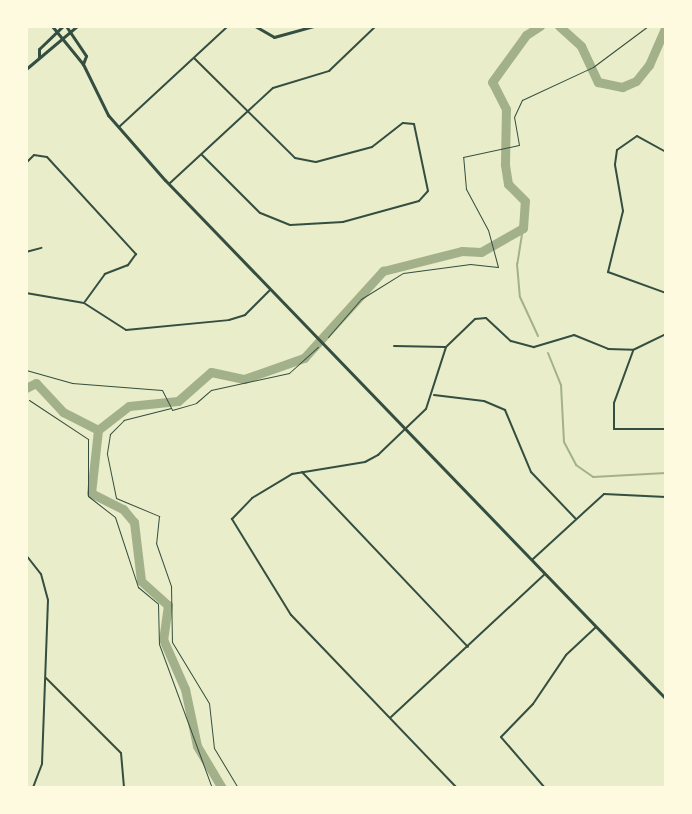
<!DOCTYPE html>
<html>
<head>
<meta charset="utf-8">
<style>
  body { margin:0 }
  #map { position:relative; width:692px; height:814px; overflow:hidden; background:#e9edc9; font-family:Bitter,serif }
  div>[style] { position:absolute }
  .stream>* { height:2px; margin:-1px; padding:0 1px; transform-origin:1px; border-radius:1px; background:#a3b18a }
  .river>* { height:9px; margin:-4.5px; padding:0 4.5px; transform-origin:4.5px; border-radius:4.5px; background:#a3b18a }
  .path>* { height:1px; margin:-0.5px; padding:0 0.5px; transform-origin:0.5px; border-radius:0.5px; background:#344e41 }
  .minor>* { height:2px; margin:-1px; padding:0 1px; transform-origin:1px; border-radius:1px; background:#344e41 }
  .tertiary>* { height:3px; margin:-1.5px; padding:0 1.5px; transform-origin:1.5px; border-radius:1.5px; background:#344e41 }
  .secondary>* { height:3px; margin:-1.5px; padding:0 1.5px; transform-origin:1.5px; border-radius:1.5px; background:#344e41 }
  span { translate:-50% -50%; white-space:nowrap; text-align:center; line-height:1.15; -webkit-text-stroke:6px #fefae0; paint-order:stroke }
  .frame { position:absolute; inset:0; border:28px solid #fefae0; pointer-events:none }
</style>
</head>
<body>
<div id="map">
  <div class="stream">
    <i style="left:523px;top:228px;width:36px;rotate:99deg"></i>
    <i style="left:517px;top:264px;width:33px;rotate:85deg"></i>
    <i style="left:520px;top:297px;width:43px;rotate:65.2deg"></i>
    <i style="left:548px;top:353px;width:35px;rotate:68deg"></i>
    <i style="left:561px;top:385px;width:57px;rotate:87deg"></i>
    <i style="left:564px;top:442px;width:26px;rotate:62deg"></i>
    <i style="left:576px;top:465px;width:21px;rotate:35deg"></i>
    <i style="left:593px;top:477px;width:73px;rotate:-3.1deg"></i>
  </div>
  <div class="river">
    <i style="left:559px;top:26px;width:30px;rotate:42deg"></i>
    <i style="left:581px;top:46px;width:40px;rotate:65deg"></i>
    <i style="left:598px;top:82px;width:25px;rotate:12deg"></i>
    <i style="left:622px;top:87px;width:15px;rotate:-23deg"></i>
    <i style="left:636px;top:81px;width:21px;rotate:-51deg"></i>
    <i style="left:649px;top:65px;width:43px;rotate:-66.4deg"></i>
    <i style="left:26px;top:388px;width:11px;rotate:-27deg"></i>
    <i style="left:36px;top:383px;width:40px;rotate:47deg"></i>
    <i style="left:63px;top:412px;width:39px;rotate:27deg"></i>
    <i style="left:98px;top:430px;width:39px;rotate:-38deg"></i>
    <i style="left:129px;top:406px;width:49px;rotate:-5.8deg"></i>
    <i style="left:178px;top:401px;width:44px;rotate:-41.3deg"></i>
    <i style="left:211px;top:372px;width:34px;rotate:12deg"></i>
    <i style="left:244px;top:379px;width:64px;rotate:-19.3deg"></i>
    <i style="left:304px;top:358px;width:118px;rotate:-47.8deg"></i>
    <i style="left:383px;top:271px;width:81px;rotate:-14.2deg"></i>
    <i style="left:462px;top:251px;width:19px;rotate:3deg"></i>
    <i style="left:481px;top:252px;width:48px;rotate:-29.7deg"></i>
    <i style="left:523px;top:228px;width:27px;rotate:-86deg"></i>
    <i style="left:525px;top:201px;width:24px;rotate:-135deg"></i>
    <i style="left:508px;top:184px;width:20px;rotate:-99deg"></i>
    <i style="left:505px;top:164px;width:55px;rotate:-89deg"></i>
    <i style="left:506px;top:109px;width:30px;rotate:-117deg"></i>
    <i style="left:492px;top:82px;width:58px;rotate:-54.1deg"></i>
    <i style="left:526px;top:35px;width:17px;rotate:-33deg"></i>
    <i style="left:98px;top:430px;width:63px;rotate:96.3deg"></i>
    <i style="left:91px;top:493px;width:36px;rotate:27deg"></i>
    <i style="left:123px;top:509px;width:17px;rotate:50deg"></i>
    <i style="left:134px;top:522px;width:59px;rotate:83.2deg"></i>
    <i style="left:141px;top:581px;width:36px;rotate:42deg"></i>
    <i style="left:168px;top:605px;width:34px;rotate:98deg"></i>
    <i style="left:163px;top:639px;width:55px;rotate:66.3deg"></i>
    <i style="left:185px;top:689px;width:58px;rotate:78.1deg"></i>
    <i style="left:197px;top:746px;width:49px;rotate:59.2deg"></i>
  </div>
  <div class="path">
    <i style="left:328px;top:337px;width:50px;rotate:-49deg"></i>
    <i style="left:361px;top:299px;width:49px;rotate:-31.8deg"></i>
    <i style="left:403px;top:273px;width:68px;rotate:-7.7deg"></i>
    <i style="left:470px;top:264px;width:28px;rotate:6deg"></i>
    <i style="left:498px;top:267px;width:38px;rotate:-105deg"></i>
    <i style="left:488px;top:230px;width:47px;rotate:-118.2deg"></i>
    <i style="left:466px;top:189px;width:32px;rotate:-95deg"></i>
    <i style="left:463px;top:157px;width:57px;rotate:-12.1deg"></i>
    <i style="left:519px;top:145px;width:28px;rotate:-100deg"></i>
    <i style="left:514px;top:117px;width:19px;rotate:-65deg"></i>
    <i style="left:522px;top:100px;width:78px;rotate:-24.9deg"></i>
    <i style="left:593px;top:67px;width:69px;rotate:-36.7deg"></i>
    <i style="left:26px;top:370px;width:48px;rotate:15.8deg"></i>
    <i style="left:72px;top:383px;width:90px;rotate:4.4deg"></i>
    <i style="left:162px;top:390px;width:22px;rotate:63deg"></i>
    <i style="left:172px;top:410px;width:25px;rotate:-16deg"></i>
    <i style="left:196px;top:403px;width:20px;rotate:-41deg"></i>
    <i style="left:211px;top:390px;width:80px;rotate:-12.3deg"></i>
    <i style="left:289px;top:373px;width:39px;rotate:-42deg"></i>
    <i style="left:29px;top:400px;width:71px;rotate:33.5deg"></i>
    <i style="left:88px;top:439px;width:57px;rotate:90deg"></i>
    <i style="left:88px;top:496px;width:34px;rotate:38deg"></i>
    <i style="left:115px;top:517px;width:74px;rotate:71.8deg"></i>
    <i style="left:138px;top:587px;width:26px;rotate:40deg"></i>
    <i style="left:158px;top:604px;width:40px;rotate:88.6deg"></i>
    <i style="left:159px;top:644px;width:153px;rotate:69.8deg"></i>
    <i style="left:171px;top:408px;width:49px;rotate:165.7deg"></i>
    <i style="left:124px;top:420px;width:20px;rotate:135deg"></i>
    <i style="left:110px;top:434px;width:20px;rotate:99deg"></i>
    <i style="left:107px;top:454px;width:45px;rotate:78.4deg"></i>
    <i style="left:116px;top:498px;width:47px;rotate:22.7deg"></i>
    <i style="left:159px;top:516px;width:27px;rotate:96deg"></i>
    <i style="left:156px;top:543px;width:46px;rotate:70.8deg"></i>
    <i style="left:171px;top:586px;width:56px;rotate:89deg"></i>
    <i style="left:172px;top:642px;width:71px;rotate:58.8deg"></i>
    <i style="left:209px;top:703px;width:45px;rotate:83.7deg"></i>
    <i style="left:214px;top:748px;width:47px;rotate:59deg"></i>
  </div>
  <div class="minor">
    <i style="left:194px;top:58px;width:142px;rotate:44.7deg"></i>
    <i style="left:295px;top:158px;width:21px;rotate:11deg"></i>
    <i style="left:316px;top:162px;width:58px;rotate:-15deg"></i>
    <i style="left:372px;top:147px;width:39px;rotate:-38deg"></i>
    <i style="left:403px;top:123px;width:11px;rotate:5deg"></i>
    <i style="left:414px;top:124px;width:68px;rotate:78.2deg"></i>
    <i style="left:428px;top:191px;width:13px;rotate:132deg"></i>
    <i style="left:419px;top:201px;width:79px;rotate:164.6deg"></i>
    <i style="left:343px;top:222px;width:53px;rotate:176.8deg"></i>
    <i style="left:290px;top:225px;width:32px;rotate:-158deg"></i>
    <i style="left:260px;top:213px;width:82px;rotate:-135deg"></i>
    <i style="left:119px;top:127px;width:149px;rotate:-42.8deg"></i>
    <i style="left:666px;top:152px;width:33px;rotate:-151deg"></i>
    <i style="left:637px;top:136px;width:24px;rotate:145deg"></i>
    <i style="left:617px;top:150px;width:15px;rotate:98deg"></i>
    <i style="left:615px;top:165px;width:47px;rotate:80.1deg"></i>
    <i style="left:623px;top:211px;width:63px;rotate:103.8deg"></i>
    <i style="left:608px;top:272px;width:62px;rotate:19.9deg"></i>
    <i style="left:26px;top:163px;width:11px;rotate:-45deg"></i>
    <i style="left:34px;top:155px;width:13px;rotate:9deg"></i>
    <i style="left:47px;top:157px;width:132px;rotate:47.5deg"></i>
    <i style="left:136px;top:254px;width:14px;rotate:126deg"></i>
    <i style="left:128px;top:265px;width:25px;rotate:159deg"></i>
    <i style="left:105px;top:274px;width:34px;rotate:126deg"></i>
    <i style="left:170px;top:183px;width:140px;rotate:-42.7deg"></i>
    <i style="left:273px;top:88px;width:59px;rotate:-16.9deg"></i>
    <i style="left:329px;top:71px;width:65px;rotate:-43.8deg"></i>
    <i style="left:26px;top:252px;width:16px;rotate:-15deg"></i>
    <i style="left:26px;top:293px;width:59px;rotate:9.8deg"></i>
    <i style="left:84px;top:303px;width:50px;rotate:32.7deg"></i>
    <i style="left:126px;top:330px;width:103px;rotate:-5.5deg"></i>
    <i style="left:229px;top:320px;width:17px;rotate:-17deg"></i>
    <i style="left:245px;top:315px;width:35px;rotate:-45deg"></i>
    <i style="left:394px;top:346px;width:51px;rotate:1.1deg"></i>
    <i style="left:633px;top:351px;width:55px;rotate:110.1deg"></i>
    <i style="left:614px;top:403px;width:26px;rotate:90deg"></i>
    <i style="left:614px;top:429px;width:52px"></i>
    <i style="left:434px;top:395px;width:50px;rotate:6.8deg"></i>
    <i style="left:484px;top:401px;width:23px;rotate:23deg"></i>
    <i style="left:505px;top:410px;width:67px;rotate:67.2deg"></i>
    <i style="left:531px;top:472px;width:64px;rotate:46.3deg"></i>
    <i style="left:302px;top:472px;width:241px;rotate:46.5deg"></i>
    <i style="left:26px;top:555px;width:24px;rotate:52deg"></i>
    <i style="left:41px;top:574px;width:27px;rotate:75deg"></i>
    <i style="left:48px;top:600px;width:164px;rotate:92.1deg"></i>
    <i style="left:42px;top:764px;width:26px;rotate:111deg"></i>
    <i style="left:533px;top:559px;width:96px;rotate:-42.5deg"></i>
    <i style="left:604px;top:494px;width:62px;rotate:2.8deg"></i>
    <i style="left:46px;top:678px;width:106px;rotate:45deg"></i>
    <i style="left:121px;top:753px;width:35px;rotate:85deg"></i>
    <i style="left:391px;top:717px;width:209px;rotate:-42.9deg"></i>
    <i style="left:457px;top:788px;width:240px;rotate:-133.8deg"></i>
    <i style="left:291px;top:615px;width:113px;rotate:-121.6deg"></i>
    <i style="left:232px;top:519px;width:29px;rotate:-46deg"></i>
    <i style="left:252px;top:498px;width:47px;rotate:-31deg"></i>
    <i style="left:292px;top:474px;width:74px;rotate:-9.3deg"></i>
    <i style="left:365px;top:462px;width:15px;rotate:-28deg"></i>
    <i style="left:378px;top:455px;width:66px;rotate:-43.8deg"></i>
    <i style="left:426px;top:409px;width:65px;rotate:-72.1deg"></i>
    <i style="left:446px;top:347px;width:40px;rotate:-44deg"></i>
    <i style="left:475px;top:319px;width:11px;rotate:-5deg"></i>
    <i style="left:486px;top:318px;width:34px;rotate:43deg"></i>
    <i style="left:511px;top:341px;width:24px;rotate:15deg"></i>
    <i style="left:534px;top:347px;width:42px;rotate:-16.7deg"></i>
    <i style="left:574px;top:335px;width:37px;rotate:22deg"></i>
    <i style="left:608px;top:349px;width:25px;rotate:2deg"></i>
    <i style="left:633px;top:350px;width:37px;rotate:-26deg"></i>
    <i style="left:545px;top:788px;width:67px;rotate:-130.8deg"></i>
    <i style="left:501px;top:737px;width:46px;rotate:-45.9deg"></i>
    <i style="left:533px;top:704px;width:59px;rotate:-56deg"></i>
    <i style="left:566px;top:655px;width:41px;rotate:-43deg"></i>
  </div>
  <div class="tertiary">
    <i style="left:52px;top:26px;width:49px;rotate:50.8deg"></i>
    <i style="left:83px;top:64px;width:57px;rotate:63.9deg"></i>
    <i style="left:108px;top:115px;width:86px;rotate:48.8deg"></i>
    <i style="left:165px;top:180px;width:721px;rotate:46.01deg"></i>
    <i style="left:66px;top:26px;width:36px;rotate:56deg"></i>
    <i style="left:86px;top:56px;width:9px;rotate:111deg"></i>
    <i style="left:255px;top:26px;width:22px;rotate:30deg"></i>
    <i style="left:274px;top:37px;width:41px;rotate:-15.4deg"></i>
  </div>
  <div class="secondary">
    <i style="left:39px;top:57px;width:8px;rotate:-90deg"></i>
    <i style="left:39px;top:49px;width:33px;rotate:-44deg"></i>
    <i style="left:26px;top:69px;width:67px;rotate:-40.1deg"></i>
  </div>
  <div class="frame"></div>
</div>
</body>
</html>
